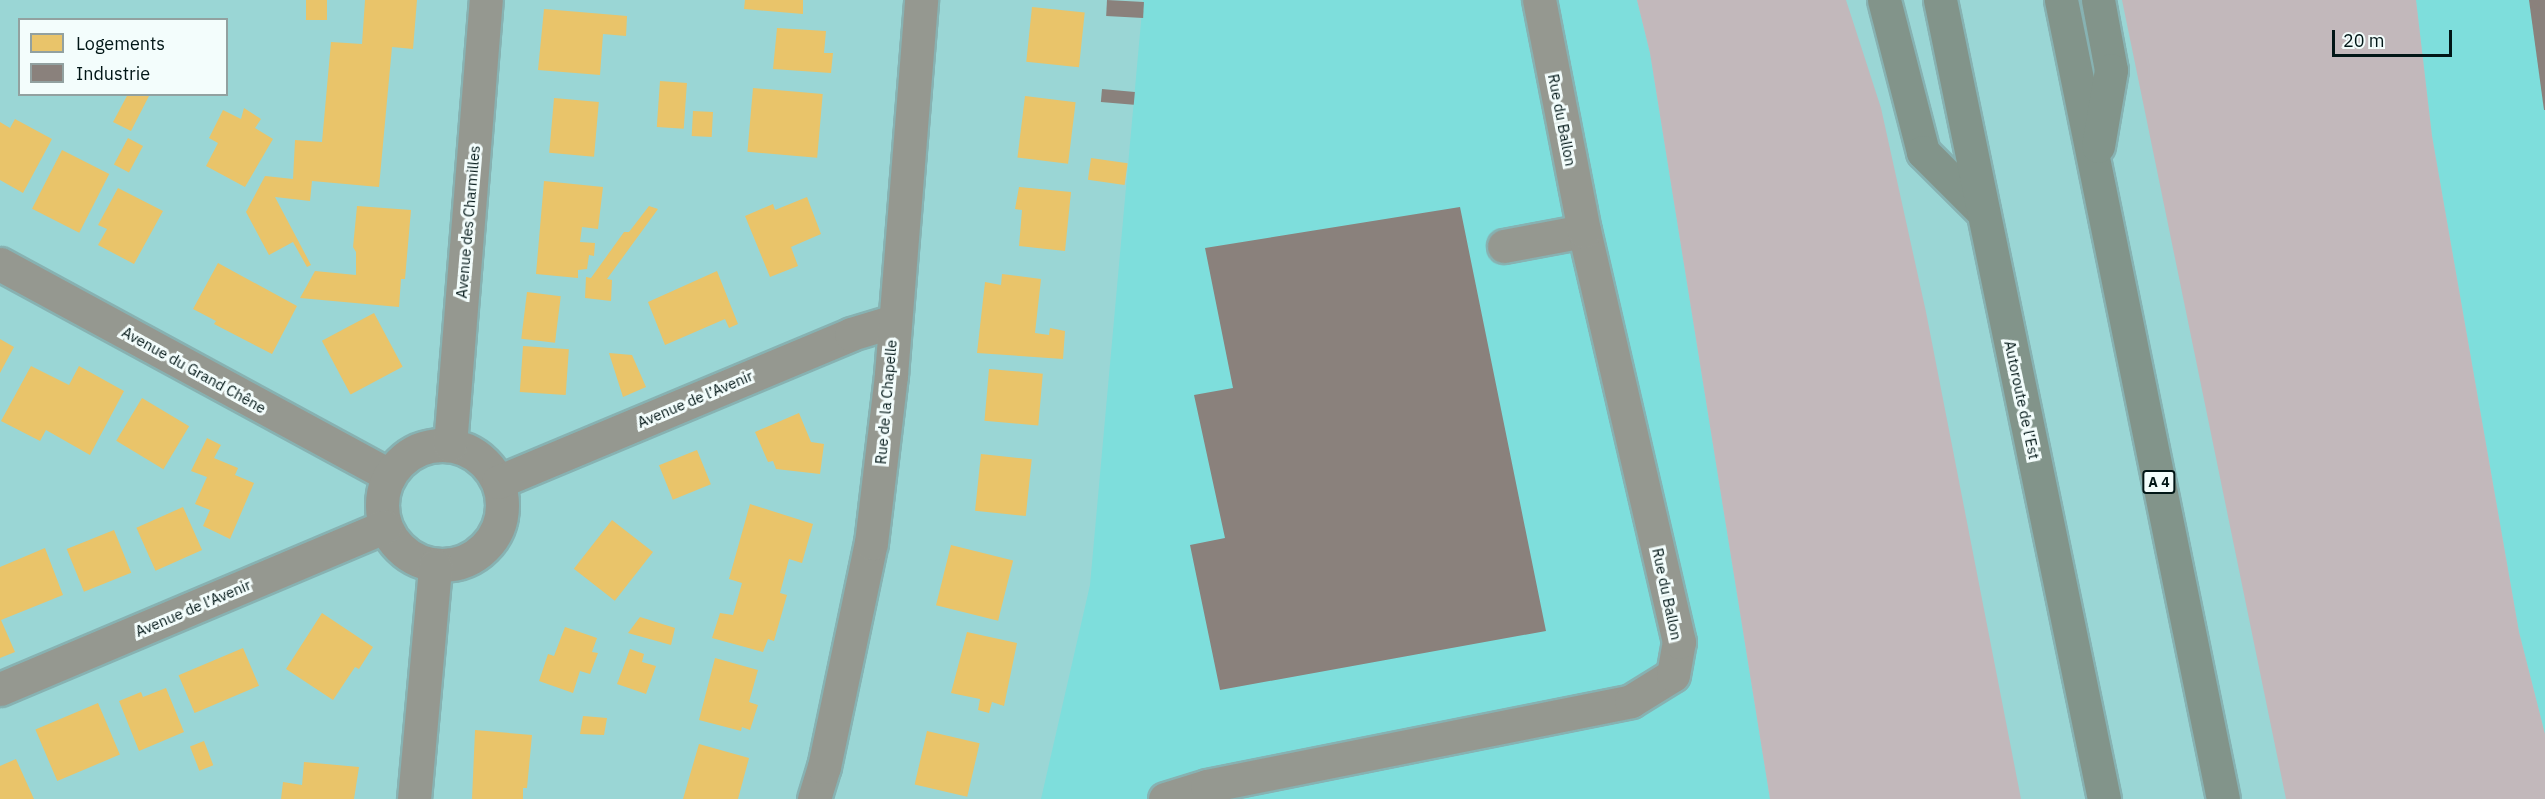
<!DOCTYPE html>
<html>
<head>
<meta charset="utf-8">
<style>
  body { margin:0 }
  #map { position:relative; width:2545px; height:799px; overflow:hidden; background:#9ad6d5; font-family:"IBM Plex Sans",sans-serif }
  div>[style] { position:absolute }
  .built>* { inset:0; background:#7ededc }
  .green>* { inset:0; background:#c2b8bb }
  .homes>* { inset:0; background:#e9c46a; transform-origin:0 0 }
  .industry>* { inset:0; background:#8a817c; transform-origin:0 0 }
  .roads { filter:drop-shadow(2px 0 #87b2b2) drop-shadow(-2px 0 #87b2b2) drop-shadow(0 2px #87b2b2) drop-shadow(0 -2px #87b2b2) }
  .minor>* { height:33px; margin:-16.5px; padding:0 16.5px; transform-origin:16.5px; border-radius:16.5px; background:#959890 }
  .minor>.ring { margin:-16.5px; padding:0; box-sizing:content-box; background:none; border:33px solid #959890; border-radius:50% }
  .highway>* { height:33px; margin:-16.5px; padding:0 16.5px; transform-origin:16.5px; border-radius:16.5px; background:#82948a }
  span { translate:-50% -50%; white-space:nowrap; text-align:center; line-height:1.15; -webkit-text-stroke:6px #f3fdfc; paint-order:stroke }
  .shield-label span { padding:2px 4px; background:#f3fdfc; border:2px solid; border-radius:4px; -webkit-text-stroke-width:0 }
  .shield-label { font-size:14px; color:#011616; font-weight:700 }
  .street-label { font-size:15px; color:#011616 }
  .legend { position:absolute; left:18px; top:18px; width:210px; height:78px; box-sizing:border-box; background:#f3fdfc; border:2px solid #92a1a0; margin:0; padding:8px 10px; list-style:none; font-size:18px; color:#011616 }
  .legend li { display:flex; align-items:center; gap:12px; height:30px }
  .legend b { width:30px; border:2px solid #92a1a0 }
  .scale { position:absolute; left:2332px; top:30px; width:120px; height:27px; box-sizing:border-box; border:3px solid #011616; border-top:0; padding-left:8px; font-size:18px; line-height:21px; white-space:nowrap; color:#011616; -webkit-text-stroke:4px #f3fdfc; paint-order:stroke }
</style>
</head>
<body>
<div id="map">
  <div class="built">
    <i style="clip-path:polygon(1143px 0,1637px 0,1650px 53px,1770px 799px,1041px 799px,1090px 585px)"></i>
    <i style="clip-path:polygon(2416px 0,2545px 0,2545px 734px,2519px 632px,2432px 136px)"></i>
  </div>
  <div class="green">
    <i style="clip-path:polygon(1637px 0,1846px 0,1881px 108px,1926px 312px,2021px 799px,1770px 799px,1650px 53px)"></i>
    <i style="clip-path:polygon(2122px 0,2416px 0,2432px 136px,2519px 632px,2545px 734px,2545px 799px,2286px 799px)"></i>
  </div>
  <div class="homes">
    <i style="left:306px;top:0;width:21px;height:20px"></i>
    <i style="clip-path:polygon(365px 0,417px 0,413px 49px,392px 47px,379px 187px,312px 181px,310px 201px,275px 197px,311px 265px,307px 267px,293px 242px,269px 255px,246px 212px,265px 176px,293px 179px,295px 140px,322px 142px,331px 42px,362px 44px)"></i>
    <i style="clip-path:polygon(745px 0,803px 0,803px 14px,744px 9px)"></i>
    <i style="left:1032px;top:7px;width:53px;height:55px;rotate:6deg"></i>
    <i style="clip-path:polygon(544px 9px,627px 16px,626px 36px,603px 34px,600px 75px,538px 70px)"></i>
    <i style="clip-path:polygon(777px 28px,826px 31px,824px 53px,833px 53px,831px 73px,773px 69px)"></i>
    <i style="left:660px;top:81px;width:27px;height:46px;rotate:4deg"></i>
    <i style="left:753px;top:88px;width:70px;height:64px;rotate:5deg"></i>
    <i style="clip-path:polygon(128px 94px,150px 94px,131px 131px,113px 122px)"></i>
    <i style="left:1025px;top:96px;width:51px;height:62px;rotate:7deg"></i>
    <i style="left:554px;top:98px;width:45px;height:55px;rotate:5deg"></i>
    <i style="clip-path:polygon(244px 108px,261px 119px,255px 128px,273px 139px,245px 187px,206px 166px,218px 143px,209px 138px,223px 110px,241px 119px)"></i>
    <i style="left:693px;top:111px;width:20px;height:25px;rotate:3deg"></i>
    <i style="clip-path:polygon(15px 119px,52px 139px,23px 193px,0 180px,0 122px,10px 128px)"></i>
    <i style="left:128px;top:138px;width:17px;height:30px;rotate:28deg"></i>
    <i style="left:62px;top:150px;width:53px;height:66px;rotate:27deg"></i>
    <i style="left:1091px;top:158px;width:37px;height:22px;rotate:8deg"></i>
    <i style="clip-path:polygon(544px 181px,603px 187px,598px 229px,582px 227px,580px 242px,595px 243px,594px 256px,589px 255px,587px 269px,578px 270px,578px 278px,536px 274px)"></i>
    <i style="clip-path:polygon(1019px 187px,1071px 192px,1065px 251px,1019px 246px,1022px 210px,1015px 209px)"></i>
    <i style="clip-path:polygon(118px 188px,163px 211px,134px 264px,98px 245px,107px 229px,98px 225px)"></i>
    <i style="clip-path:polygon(807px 197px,821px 234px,791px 247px,798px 266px,770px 277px,745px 216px,773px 204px,775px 210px)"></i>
    <i style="clip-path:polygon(357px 206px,411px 210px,405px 279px,401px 279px,399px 307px,300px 298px,315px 271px,356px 275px,356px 252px,353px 247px)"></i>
    <i style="clip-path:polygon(649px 206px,658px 209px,607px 279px,612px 280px,611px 301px,585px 298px,586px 277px,591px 278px,624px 232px,629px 232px)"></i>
    <i style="clip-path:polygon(218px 263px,297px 306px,272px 354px,214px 324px,216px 321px,193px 309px)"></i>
    <i style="clip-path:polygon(717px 271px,738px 324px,729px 328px,725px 319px,665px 345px,648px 302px)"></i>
    <i style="clip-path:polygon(1002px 274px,1041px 279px,1035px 333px,1049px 335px,1050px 328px,1065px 331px,1063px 359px,977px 353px,985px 282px,1001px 285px)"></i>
    <i style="left:527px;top:292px;width:34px;height:47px;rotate:7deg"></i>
    <i style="left:374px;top:313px;width:61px;height:59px;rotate:62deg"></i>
    <i style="clip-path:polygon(0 339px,14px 347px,0 373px)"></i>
    <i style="left:523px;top:346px;width:46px;height:46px;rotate:4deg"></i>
    <i style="clip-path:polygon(609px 353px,632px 355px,646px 387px,623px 397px)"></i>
    <i style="clip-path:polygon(31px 366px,69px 385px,79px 366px,124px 391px,90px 455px,46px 430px,40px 441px,1px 421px)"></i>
    <i style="left:989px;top:369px;width:54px;height:52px;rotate:5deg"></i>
    <i style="left:142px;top:398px;width:55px;height:50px;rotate:31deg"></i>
    <i style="clip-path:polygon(799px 413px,811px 442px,824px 444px,820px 474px,776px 469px,773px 461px,768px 462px,755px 432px)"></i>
    <i style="clip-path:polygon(207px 438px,221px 445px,214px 458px,238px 468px,235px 475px,254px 483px,230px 539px,203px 526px,210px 510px,195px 504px,207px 477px,191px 471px)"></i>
    <i style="left:697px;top:450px;width:37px;height:41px;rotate:68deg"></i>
    <i style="left:981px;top:454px;width:51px;height:57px;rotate:6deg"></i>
    <i style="clip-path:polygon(750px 504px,813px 524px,802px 563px,789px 559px,780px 593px,787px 595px,774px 641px,768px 639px,763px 652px,712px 638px,720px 613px,733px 615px,742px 583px,729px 579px)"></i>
    <i style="left:183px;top:507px;width:47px;height:51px;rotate:66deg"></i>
    <i style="left:612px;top:520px;width:52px;height:62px;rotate:38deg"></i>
    <i style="left:114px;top:530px;width:46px;height:51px;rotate:68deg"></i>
    <i style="left:951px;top:545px;width:64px;height:62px;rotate:14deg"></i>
    <i style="clip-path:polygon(45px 548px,63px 595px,1px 620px,15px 652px,0 658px,0 567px)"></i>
    <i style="clip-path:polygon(322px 613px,373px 647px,359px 669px,355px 667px,333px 700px,286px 669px)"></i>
    <i style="clip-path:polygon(640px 617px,675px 628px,671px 645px,628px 633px)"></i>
    <i style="clip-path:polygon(565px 627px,597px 638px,592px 652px,598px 653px,590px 674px,580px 671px,573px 693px,539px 681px,548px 654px,554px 656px)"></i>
    <i style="clip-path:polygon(967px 632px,1017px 643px,1004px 706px,992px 702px,989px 713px,978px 710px,980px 699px,951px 693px)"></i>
    <i style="left:243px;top:648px;width:41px;height:70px;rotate:67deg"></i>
    <i style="clip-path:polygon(630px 649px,644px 654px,642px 662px,656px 666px,646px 694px,617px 684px)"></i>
    <i style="clip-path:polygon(715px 658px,758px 670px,749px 702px,758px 705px,750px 730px,742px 727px,741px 731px,699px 720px)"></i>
    <i style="clip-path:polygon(166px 688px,184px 732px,139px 751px,119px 701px,141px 692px,143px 697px)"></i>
    <i style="left:98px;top:703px;width:56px;height:68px;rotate:67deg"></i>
    <i style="clip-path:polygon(583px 716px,607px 718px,604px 735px,580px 734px)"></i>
    <i style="clip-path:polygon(475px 730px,532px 735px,527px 788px,523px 788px,523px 799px,472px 799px)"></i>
    <i style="left:927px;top:731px;width:54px;height:55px;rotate:13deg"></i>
    <i style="left:204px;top:741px;width:26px;height:15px;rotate:69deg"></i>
    <i style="clip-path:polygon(699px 744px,749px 758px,738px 799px,683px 799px)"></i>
    <i style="clip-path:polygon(16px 759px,34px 799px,0 799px,0 766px)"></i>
    <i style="clip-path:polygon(304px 762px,359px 767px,354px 799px,281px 799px,283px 782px,302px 785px)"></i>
  </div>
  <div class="industry">
    <i style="left:1107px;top:0;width:37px;height:16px;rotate:3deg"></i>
    <i style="clip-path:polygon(2529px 0,2545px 0,2545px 110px,2544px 110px)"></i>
    <i style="left:1102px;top:89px;width:33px;height:13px;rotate:5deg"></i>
    <i style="clip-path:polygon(1460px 207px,1546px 631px,1220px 690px,1190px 545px,1225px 538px,1194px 395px,1233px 388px,1205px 248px)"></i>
  </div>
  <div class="roads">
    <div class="minor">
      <i style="left:1504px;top:246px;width:81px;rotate:-10.6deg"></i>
      <i style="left:0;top:264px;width:443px;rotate:28.5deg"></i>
      <i class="ring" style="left:382px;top:445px;width:87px;height:87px"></i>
      <i style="left:450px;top:445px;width:446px;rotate:-85.4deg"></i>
      <i style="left:498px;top:482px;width:383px;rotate:-22.7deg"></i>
      <i style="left:851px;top:334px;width:45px;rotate:-16.8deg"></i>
      <i style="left:0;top:689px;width:418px;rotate:-22.9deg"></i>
      <i style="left:414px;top:799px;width:234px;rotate:-84.8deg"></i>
      <i style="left:814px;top:799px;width:34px;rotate:-73deg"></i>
      <i style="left:824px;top:767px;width:229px;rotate:-78.2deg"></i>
      <i style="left:871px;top:543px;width:169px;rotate:-83.2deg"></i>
      <i style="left:891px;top:375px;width:376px;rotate:-85.4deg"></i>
      <i style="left:1165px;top:799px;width:44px;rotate:-17.2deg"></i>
      <i style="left:1207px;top:786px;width:432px;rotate:-11.3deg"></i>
      <i style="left:1631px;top:701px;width:49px;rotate:-31.8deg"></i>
      <i style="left:1673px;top:675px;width:34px;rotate:-80deg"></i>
      <i style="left:1679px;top:642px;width:422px;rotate:-103deg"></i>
      <i style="left:1584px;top:231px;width:235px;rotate:-101deg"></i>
    </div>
    <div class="highway">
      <i style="left:1884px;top:0;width:157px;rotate:75.6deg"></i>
      <i style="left:1923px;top:152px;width:85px;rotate:45deg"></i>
      <i style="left:1940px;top:0;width:816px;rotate:78.4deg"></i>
      <i style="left:2061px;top:0;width:815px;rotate:78.54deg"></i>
      <i style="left:2098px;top:0;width:71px;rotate:79.5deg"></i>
      <i style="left:2111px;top:70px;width:77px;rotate:99.7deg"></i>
    </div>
  </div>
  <div class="shield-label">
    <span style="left:2159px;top:482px">A 4</span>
  </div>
  <div class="street-label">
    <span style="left:1562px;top:120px;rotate:79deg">Rue du Ballon</span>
    <span style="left:468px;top:222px;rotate:-85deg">Avenue des Charmilles</span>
    <span style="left:194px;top:370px;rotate:29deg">Avenue du Grand Chêne</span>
    <span style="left:695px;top:399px;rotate:-23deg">Avenue de l’Avenir</span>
    <span style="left:2022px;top:400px;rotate:78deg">Autoroute de l’Est</span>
    <span style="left:886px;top:402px;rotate:-85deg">Rue de la Chapelle</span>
    <span style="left:1667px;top:594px;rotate:78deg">Rue du Ballon</span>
    <span style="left:193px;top:608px;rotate:-23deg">Avenue de l’Avenir</span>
  </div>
  <ul class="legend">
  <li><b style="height:16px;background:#e9c46a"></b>Logements</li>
  <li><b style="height:16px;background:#8a817c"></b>Industrie</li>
  </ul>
  <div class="scale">20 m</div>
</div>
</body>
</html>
